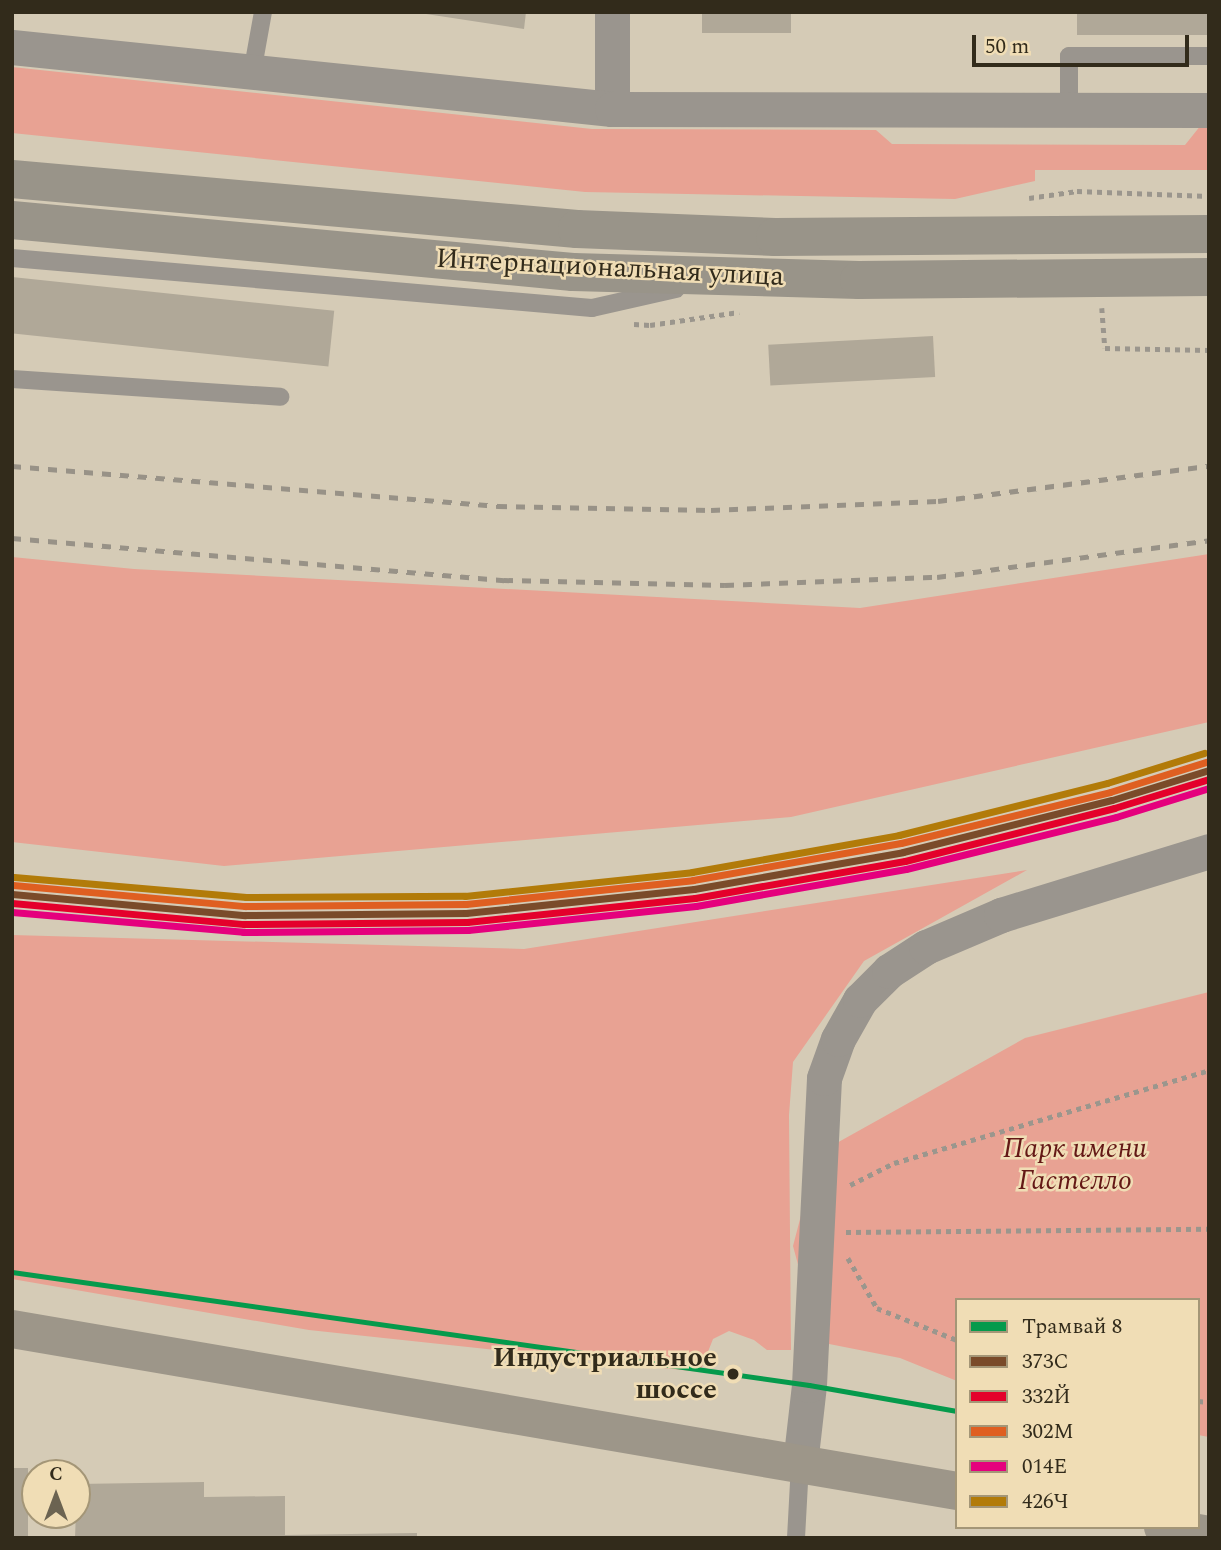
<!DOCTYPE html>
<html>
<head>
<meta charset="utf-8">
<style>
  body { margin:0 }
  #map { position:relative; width:1221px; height:1550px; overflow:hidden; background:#d5cbb6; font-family:Spectral,serif }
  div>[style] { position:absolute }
  .green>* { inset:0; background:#e8a293 }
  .building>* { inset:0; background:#b0a898; transform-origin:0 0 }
  .path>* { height:4.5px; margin-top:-2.25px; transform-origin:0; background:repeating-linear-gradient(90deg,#9b968d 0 5px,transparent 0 10px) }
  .service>* { height:18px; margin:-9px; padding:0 9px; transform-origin:9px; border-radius:9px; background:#9a958e }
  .minor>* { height:35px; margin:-17.5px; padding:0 17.5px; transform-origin:17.5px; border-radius:17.5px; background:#9a958e }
  .secondary>* { height:38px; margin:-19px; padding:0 19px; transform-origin:19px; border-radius:19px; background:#999489 }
  .primary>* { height:38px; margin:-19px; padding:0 19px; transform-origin:19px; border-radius:19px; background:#9d9689 }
  .rail>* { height:5px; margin-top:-2.5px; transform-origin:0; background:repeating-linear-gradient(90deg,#989287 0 9px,transparent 0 18px) }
  .rail-1>* { height:7px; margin:-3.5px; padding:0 3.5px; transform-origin:3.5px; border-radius:3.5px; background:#7a4b2a }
  .rail-2>* { height:7px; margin:-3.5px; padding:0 3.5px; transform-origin:3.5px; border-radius:3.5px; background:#e4002b }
  .rail-3>* { height:7px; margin:-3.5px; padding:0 3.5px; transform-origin:3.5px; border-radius:3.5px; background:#df5f21 }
  .rail-4>* { height:7px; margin:-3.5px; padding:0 3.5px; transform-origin:3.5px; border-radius:3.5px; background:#e5007d }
  .rail-5>* { height:7px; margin:-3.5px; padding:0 3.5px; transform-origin:3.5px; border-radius:3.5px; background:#b27b09 }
  .tram-1>* { height:5px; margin:-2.5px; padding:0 2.5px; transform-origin:2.5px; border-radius:2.5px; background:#059a4c }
  .dots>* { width:19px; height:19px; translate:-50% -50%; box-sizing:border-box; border:4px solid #f0ddb5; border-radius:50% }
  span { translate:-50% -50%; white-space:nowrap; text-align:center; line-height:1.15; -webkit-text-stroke:5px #f0ddb5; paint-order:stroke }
  .street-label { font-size:28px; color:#322b1b }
  .park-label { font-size:28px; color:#641816; font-style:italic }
  .stop-label { font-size:28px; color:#322b1b; font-weight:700 }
  .right { translate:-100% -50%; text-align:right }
  .frame { position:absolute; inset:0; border:14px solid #322b1b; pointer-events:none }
  .legend { position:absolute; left:955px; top:1298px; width:245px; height:231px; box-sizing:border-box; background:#f0ddb5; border:2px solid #a49677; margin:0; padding:9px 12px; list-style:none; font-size:21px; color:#322b1b }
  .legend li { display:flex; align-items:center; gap:14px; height:35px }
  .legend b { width:35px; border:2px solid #a49677 }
  .north { position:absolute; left:21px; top:1459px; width:70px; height:70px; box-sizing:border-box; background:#f0ddb5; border:2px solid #a49677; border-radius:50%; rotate:0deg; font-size:19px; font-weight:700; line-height:28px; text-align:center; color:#322b1b }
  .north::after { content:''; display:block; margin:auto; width:24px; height:32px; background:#6b6351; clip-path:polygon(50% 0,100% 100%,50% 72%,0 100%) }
  .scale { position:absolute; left:972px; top:35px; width:217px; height:32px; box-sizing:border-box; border:4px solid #322b1b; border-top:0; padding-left:9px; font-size:21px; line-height:24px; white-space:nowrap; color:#322b1b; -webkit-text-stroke:5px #f0ddb5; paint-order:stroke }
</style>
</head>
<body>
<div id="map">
  <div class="green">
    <i style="clip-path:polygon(12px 67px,592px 129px,876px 130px,892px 144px,1185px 145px,1201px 125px,1209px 125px,1209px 170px,1035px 170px,1035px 181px,955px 199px,585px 192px,12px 133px)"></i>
    <i style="clip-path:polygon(1209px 554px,1209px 722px,791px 817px,224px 866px,12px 842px,12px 557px,134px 569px,860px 608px)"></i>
    <i style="clip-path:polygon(1027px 870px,864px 961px,793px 1062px,789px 1115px,791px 1350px,767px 1350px,754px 1340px,729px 1331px,713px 1339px,700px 1372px,309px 1330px,12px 1279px,12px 935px,524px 949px)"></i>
    <i style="clip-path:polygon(1209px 992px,1209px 1437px,1198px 1435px,1198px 1300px,957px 1300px,957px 1381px,900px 1358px,819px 1342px,793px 1246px,817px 1154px,1025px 1038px)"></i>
  </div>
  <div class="building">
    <i style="clip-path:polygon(413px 12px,526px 12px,524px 29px)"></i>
    <i style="left:702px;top:12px;width:89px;height:21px"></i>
    <i style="left:1077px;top:12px;width:132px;height:23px"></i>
    <i style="left:12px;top:277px;width:324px;height:56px;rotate:6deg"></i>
    <i style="left:933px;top:336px;width:41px;height:165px;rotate:87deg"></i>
    <i style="left:12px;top:1468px;width:16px;height:70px"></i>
    <i style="clip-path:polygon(204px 1482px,204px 1497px,285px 1496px,285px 1535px,417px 1533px,417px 1538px,75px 1538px,77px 1484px)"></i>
  </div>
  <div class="path">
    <i style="left:1029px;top:198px;width:49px;rotate:-8.3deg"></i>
    <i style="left:1077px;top:191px;width:132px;rotate:2.2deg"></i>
    <i style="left:1102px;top:308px;width:40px;rotate:85.7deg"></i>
    <i style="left:1105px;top:348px;width:104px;rotate:1.1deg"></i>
    <i style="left:634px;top:324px;width:16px;rotate:4deg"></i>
    <i style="left:650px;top:325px;width:90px;rotate:-8.3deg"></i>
    <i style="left:850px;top:1185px;width:49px;rotate:-26.6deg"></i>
    <i style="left:894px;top:1163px;width:328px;rotate:-16.4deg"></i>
    <i style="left:846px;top:1232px;width:363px;rotate:-0.5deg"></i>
    <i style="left:848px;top:1258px;width:58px;rotate:59.9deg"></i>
    <i style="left:877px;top:1308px;width:86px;rotate:21.8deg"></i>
    <i style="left:1198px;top:1401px;width:11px;rotate:5deg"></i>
  </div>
  <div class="service">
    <i style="left:252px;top:73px;width:62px;rotate:-79.8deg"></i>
    <i style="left:1069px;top:110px;width:54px;rotate:-90deg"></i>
    <i style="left:1069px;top:56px;width:140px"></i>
    <i style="left:12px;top:258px;width:582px;rotate:4.93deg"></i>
    <i style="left:592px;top:308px;width:86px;rotate:-12.7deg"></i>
    <i style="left:12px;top:379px;width:269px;rotate:3.8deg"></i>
    <i style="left:796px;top:1538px;width:74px;rotate:-86.9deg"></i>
  </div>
  <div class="minor">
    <i style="left:612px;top:12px;width:97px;rotate:90deg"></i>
    <i style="left:12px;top:47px;width:603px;rotate:5.9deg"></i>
    <i style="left:612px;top:109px;width:597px;rotate:0.1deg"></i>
    <i style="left:800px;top:1464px;width:80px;rotate:-83.5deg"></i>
    <i style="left:809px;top:1385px;width:307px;rotate:-87.2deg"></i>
    <i style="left:824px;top:1078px;width:41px;rotate:-70.3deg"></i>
    <i style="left:838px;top:1039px;width:45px;rotate:-60.6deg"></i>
    <i style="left:860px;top:1000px;width:41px;rotate:-45deg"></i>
    <i style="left:889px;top:971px;width:44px;rotate:-33deg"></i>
    <i style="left:926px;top:947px;width:82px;rotate:-23.1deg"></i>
    <i style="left:1001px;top:915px;width:218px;rotate:-17.1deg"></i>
  </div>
  <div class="secondary">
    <i style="left:12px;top:179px;width:567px;rotate:5.06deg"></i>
    <i style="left:577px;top:229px;width:198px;rotate:2.3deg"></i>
    <i style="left:775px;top:237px;width:434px;rotate:-0.4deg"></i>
    <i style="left:12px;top:220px;width:563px;rotate:5.3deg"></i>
    <i style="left:573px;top:272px;width:286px;rotate:1.6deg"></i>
    <i style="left:859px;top:280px;width:350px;rotate:-0.5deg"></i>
  </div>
  <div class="primary">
    <i style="left:12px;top:1329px;width:959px;rotate:9.73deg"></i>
    <i style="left:1163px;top:1527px;width:47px;rotate:9.9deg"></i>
  </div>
  <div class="rail">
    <i style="left:12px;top:466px;width:488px;rotate:4.7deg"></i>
    <i style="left:498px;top:506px;width:213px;rotate:1.1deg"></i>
    <i style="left:711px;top:510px;width:227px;rotate:-2.3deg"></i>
    <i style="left:938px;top:501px;width:273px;rotate:-7.4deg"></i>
    <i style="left:12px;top:538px;width:494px;rotate:4.9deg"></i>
    <i style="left:504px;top:580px;width:221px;rotate:1.3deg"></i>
    <i style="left:725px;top:585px;width:212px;rotate:-2.2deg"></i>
    <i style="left:937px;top:577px;width:275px;rotate:-7.7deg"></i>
  </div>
  <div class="rail-1">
    <i style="left:12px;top:894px;width:234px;rotate:5.2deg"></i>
    <i style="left:245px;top:915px;width:221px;rotate:-0.5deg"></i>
    <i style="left:466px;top:913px;width:229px;rotate:-6deg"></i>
    <i style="left:694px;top:889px;width:212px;rotate:-10deg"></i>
    <i style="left:903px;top:852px;width:215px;rotate:-14deg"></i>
    <i style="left:1112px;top:800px;width:102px;rotate:-17.2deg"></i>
  </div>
  <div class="rail-2">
    <i style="left:12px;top:903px;width:233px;rotate:5.2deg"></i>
    <i style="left:244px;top:924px;width:223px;rotate:-0.5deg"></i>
    <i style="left:467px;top:922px;width:229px;rotate:-6deg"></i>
    <i style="left:695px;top:898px;width:213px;rotate:-10deg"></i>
    <i style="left:905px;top:861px;width:216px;rotate:-14.2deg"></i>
    <i style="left:1114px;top:808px;width:99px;rotate:-17deg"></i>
  </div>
  <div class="rail-3">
    <i style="left:13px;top:885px;width:233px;rotate:5.2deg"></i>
    <i style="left:245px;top:906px;width:221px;rotate:-0.5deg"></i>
    <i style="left:466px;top:904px;width:228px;rotate:-6deg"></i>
    <i style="left:693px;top:880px;width:211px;rotate:-10.1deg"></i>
    <i style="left:901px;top:843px;width:215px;rotate:-13.7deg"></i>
    <i style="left:1110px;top:792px;width:101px;rotate:-17.4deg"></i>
  </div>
  <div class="rail-4">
    <i style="left:12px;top:912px;width:232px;rotate:4.9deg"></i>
    <i style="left:243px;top:932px;width:225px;rotate:-0.5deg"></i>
    <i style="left:468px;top:930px;width:229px;rotate:-6deg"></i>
    <i style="left:696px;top:906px;width:213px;rotate:-10deg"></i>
    <i style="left:906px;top:869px;width:216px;rotate:-13.9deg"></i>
    <i style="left:1116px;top:817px;width:97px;rotate:-17.3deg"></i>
  </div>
  <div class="rail-5">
    <i style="left:14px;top:877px;width:233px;rotate:4.9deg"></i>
    <i style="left:246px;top:897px;width:219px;rotate:-0.3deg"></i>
    <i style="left:465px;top:896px;width:228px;rotate:-6deg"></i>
    <i style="left:692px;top:872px;width:210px;rotate:-10.1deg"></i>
    <i style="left:899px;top:835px;width:214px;rotate:-14deg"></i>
    <i style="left:1107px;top:783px;width:102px;rotate:-17.2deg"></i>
  </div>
  <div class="tram-1">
    <i style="left:12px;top:1272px;width:805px;rotate:8.07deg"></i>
    <i style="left:809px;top:1385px;width:150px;rotate:10deg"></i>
  </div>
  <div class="dots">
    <i style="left:733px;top:1374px;background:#322b1b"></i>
  </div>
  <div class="street-label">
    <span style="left:610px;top:268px;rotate:3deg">Интернациональная улица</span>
  </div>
  <div class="park-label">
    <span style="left:1075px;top:1165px">Парк имени<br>Гастелло</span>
  </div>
  <div class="stop-label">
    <span class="right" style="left:717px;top:1374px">Индустриальное<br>шоссе</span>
  </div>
  <div class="frame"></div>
  <ul class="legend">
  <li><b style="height:9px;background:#059a4c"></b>Трамвай 8</li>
  <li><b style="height:9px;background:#7a4b2a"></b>373C</li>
  <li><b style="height:9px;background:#e4002b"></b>332Й</li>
  <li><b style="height:9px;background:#df5f21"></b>302М</li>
  <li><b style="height:9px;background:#e5007d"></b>014Е</li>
  <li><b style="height:9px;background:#b27b09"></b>426Ч</li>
  </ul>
  <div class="north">С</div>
  <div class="scale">50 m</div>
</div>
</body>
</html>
